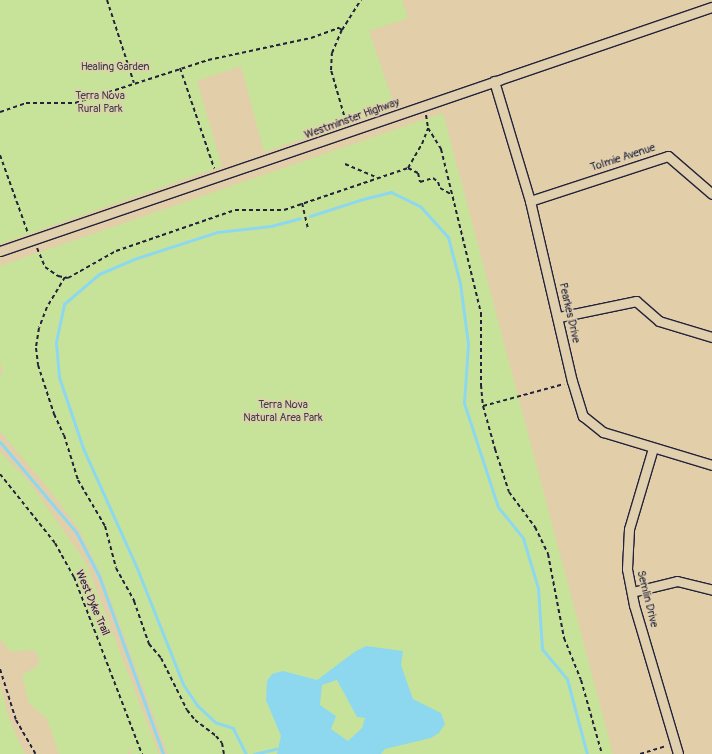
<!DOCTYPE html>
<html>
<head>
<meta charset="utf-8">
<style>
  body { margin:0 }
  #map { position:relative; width:712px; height:754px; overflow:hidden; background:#e2cea9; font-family:Pangolin,sans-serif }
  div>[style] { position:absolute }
  .green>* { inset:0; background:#c7e39a }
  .water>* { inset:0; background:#8dd8ee }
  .stream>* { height:3px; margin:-1.5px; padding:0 1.5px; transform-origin:1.5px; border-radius:1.5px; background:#8dd8ee }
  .path>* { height:2px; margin-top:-1px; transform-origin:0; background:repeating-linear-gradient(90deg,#22223b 0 4px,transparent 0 7px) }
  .roads { filter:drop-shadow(1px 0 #22223b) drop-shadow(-1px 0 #22223b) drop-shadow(0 1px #22223b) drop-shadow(0 -1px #22223b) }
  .minor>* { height:9px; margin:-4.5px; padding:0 4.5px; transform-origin:4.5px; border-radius:4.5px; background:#e1d0ad }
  span { translate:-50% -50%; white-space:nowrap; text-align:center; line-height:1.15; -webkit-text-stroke:3px #e1d0ad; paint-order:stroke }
  .park-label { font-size:11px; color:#3b3f49 }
  .street-label { font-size:11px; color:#22223b }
</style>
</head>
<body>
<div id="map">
  <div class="green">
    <i style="clip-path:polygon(0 0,402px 0,408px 18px,369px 31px,395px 107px,264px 152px,241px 66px,197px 81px,222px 166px,0 244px)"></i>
    <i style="clip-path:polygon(443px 113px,613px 754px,168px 754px,102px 577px,80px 531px,52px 493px,0 431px,0 376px,3px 371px,0 362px,0 266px)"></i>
    <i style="clip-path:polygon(0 452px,28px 480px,86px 563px,159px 754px,131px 754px,128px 747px,128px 754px,59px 754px,47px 719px,29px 703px,22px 675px,38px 666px,39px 657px,34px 650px,11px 652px,0 639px)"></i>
    <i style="clip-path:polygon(0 685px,9px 719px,25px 754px,0 754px)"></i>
  </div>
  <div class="water">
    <i style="clip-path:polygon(evenodd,366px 646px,403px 651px,401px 665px,413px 699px,441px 713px,445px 724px,439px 733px,431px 738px,385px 749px,381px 754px,277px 754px,281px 736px,266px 700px,267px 681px,272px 674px,283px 671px,317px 680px,356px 651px,366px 646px,337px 680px,357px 717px,365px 718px,362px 728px,348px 741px,331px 729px,336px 716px,320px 705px,322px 685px,337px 680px)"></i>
  </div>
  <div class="stream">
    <i style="left:310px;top:216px;width:56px;rotate:-17.8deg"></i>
    <i style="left:363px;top:199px;width:29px;rotate:-14deg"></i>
    <i style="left:391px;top:192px;width:32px;rotate:26deg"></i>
    <i style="left:420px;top:206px;width:42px;rotate:47.9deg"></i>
    <i style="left:448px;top:237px;width:48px;rotate:75.4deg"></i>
    <i style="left:460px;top:283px;width:62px;rotate:82.5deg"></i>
    <i style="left:468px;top:344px;width:59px;rotate:93.9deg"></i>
    <i style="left:464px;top:403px;width:109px;rotate:71.9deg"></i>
    <i style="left:498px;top:507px;width:40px;rotate:51deg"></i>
    <i style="left:523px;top:538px;width:52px;rotate:73.3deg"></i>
    <i style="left:538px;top:588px;width:61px;rotate:86.2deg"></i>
    <i style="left:542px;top:649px;width:39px;rotate:50deg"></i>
    <i style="left:567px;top:679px;width:78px;rotate:75.1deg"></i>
    <i style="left:0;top:442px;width:118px;rotate:49.8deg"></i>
    <i style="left:76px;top:532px;width:50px;rotate:62.4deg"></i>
    <i style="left:99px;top:576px;width:189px;rotate:70.2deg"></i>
    <i style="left:246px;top:754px;width:29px;rotate:-117deg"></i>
    <i style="left:233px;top:728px;width:19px;rotate:-162deg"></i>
    <i style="left:215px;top:722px;width:25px;rotate:-137deg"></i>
    <i style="left:197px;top:705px;width:25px;rotate:-124deg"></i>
    <i style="left:183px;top:684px;width:127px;rotate:-111.7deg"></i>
    <i style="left:136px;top:566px;width:129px;rotate:-114.2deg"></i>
    <i style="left:83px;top:448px;width:75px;rotate:-108.7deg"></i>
    <i style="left:59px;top:377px;width:35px;rotate:-95deg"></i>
    <i style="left:56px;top:342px;width:39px;rotate:-78deg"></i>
    <i style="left:64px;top:304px;width:46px;rotate:-40.6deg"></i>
    <i style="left:99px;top:274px;width:38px;rotate:-23deg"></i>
    <i style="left:134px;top:259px;width:87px;rotate:-18deg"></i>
    <i style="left:217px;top:232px;width:54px;rotate:-6.3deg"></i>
    <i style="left:271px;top:226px;width:30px;rotate:-15deg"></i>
    <i style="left:254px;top:754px;width:23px;rotate:-13deg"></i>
  </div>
  <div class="path">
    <i style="left:107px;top:0;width:87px;rotate:72deg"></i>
    <i style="left:180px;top:68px;width:106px;rotate:71.2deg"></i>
    <i style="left:0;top:112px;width:28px;rotate:-19deg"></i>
    <i style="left:26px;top:103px;width:49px"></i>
    <i style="left:75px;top:103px;width:140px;rotate:-17.9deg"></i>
    <i style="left:208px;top:60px;width:105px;rotate:-12.1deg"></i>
    <i style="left:311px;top:38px;width:30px;rotate:-20deg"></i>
    <i style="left:339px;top:28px;width:4px;rotate:34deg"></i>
    <i style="left:426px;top:115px;width:13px;rotate:81deg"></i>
    <i style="left:428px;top:128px;width:25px;rotate:58deg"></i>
    <i style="left:441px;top:149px;width:169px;rotate:76.3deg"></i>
    <i style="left:481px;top:313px;width:72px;rotate:90deg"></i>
    <i style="left:481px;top:385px;width:21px;rotate:85deg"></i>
    <i style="left:483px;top:406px;width:45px;rotate:74.4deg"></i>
    <i style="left:495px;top:449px;width:45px;rotate:72deg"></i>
    <i style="left:509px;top:492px;width:44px;rotate:53.4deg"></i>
    <i style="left:535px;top:527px;width:30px;rotate:64deg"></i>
    <i style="left:548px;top:554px;width:86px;rotate:79.2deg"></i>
    <i style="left:564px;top:638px;width:45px;rotate:68deg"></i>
    <i style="left:581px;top:680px;width:77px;rotate:74.2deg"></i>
    <i style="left:346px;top:122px;width:54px;rotate:-106.1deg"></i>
    <i style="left:331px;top:70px;width:17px;rotate:-87deg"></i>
    <i style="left:332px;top:53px;width:25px;rotate:-67deg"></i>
    <i style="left:342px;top:30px;width:36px;rotate:-58deg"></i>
    <i style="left:0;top:155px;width:83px;rotate:70.3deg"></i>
    <i style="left:345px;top:164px;width:33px;rotate:23deg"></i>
    <i style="left:408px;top:168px;width:11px;rotate:27deg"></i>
    <i style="left:418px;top:173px;width:9px;rotate:77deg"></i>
    <i style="left:420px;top:182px;width:14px;rotate:-17deg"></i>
    <i style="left:433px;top:178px;width:6px;rotate:39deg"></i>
    <i style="left:438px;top:182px;width:6px;rotate:72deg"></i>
    <i style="left:440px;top:188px;width:13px;rotate:29deg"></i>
    <i style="left:302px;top:203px;width:26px;rotate:77deg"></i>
    <i style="left:37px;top:248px;width:21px;rotate:67deg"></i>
    <i style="left:45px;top:267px;width:16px;rotate:35deg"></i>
    <i style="left:58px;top:276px;width:10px;rotate:11deg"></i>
    <i style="left:68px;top:278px;width:55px;rotate:-29.4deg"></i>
    <i style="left:116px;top:251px;width:126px;rotate:-19deg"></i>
    <i style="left:235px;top:210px;width:49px"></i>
    <i style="left:284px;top:210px;width:131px;rotate:-18.7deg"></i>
    <i style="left:408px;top:168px;width:28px;rotate:-60deg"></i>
    <i style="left:422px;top:144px;width:17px;rotate:-69deg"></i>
    <i style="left:65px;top:277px;width:35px;rotate:121deg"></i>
    <i style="left:47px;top:307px;width:22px;rotate:111deg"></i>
    <i style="left:39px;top:328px;width:20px;rotate:99deg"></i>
    <i style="left:36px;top:348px;width:17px;rotate:83deg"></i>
    <i style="left:38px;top:365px;width:52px;rotate:71.9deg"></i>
    <i style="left:54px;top:414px;width:23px;rotate:65deg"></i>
    <i style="left:64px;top:435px;width:47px;rotate:72.7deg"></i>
    <i style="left:78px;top:480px;width:53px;rotate:59.6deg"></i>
    <i style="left:105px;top:526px;width:43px;rotate:75.3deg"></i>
    <i style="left:116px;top:568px;width:38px;rotate:61deg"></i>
    <i style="left:134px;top:601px;width:46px;rotate:70.8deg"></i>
    <i style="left:149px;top:644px;width:18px;rotate:49deg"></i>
    <i style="left:161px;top:658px;width:58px;rotate:63.4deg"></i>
    <i style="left:187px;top:710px;width:13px;rotate:51deg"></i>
    <i style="left:195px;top:720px;width:26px;rotate:37deg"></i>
    <i style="left:216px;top:736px;width:9px;rotate:49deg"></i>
    <i style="left:222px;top:743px;width:11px;rotate:80deg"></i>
    <i style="left:483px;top:406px;width:84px;rotate:-15.2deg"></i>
    <i style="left:0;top:474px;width:88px;rotate:51.4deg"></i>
    <i style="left:55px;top:543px;width:39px;rotate:61deg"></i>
    <i style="left:74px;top:577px;width:190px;rotate:69deg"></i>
    <i style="left:0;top:669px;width:53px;rotate:72.6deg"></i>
    <i style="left:16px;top:720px;width:39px;rotate:60deg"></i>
    <i style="left:640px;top:754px;width:27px;rotate:-17deg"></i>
  </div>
  <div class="roads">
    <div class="minor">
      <i style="left:494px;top:81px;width:125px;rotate:73.3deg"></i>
      <i style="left:530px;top:201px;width:185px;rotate:76.9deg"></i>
      <i style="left:572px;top:381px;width:37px;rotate:73deg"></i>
      <i style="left:583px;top:416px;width:26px;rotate:39deg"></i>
      <i style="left:603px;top:432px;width:114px;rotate:16.8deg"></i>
      <i style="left:530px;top:201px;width:145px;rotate:-18.1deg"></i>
      <i style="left:668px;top:156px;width:58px;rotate:40.8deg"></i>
      <i style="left:0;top:251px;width:753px;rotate:-18.92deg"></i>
      <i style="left:559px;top:317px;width:79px;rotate:-11.7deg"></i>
      <i style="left:636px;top:301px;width:30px;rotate:41deg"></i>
      <i style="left:659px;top:321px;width:55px;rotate:16.8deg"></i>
      <i style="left:653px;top:448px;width:84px;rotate:106.5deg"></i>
      <i style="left:629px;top:529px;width:40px;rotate:92.9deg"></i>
      <i style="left:627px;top:569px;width:37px;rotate:79deg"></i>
      <i style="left:634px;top:605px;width:155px;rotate:73.5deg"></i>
      <i style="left:632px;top:592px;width:46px;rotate:-13.7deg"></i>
      <i style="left:677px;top:581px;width:36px;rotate:14deg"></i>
    </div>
  </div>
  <div class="park-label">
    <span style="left:115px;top:67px">Healing Garden</span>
    <span style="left:100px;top:103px">Terra Nova<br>Rural Park</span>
    <span style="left:283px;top:412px">Terra Nova<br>Natural Area Park</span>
  </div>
  <div class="street-label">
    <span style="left:352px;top:119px;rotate:-20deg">Westminster Highway</span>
    <span style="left:623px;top:158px;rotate:-18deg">Tolmie Avenue</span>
    <span style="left:569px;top:313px;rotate:77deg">Pearkes Drive</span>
    <span style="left:647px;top:599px;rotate:76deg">Semlin Drive</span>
    <span style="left:92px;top:603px;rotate:67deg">West Dyke Trail</span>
  </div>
</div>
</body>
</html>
